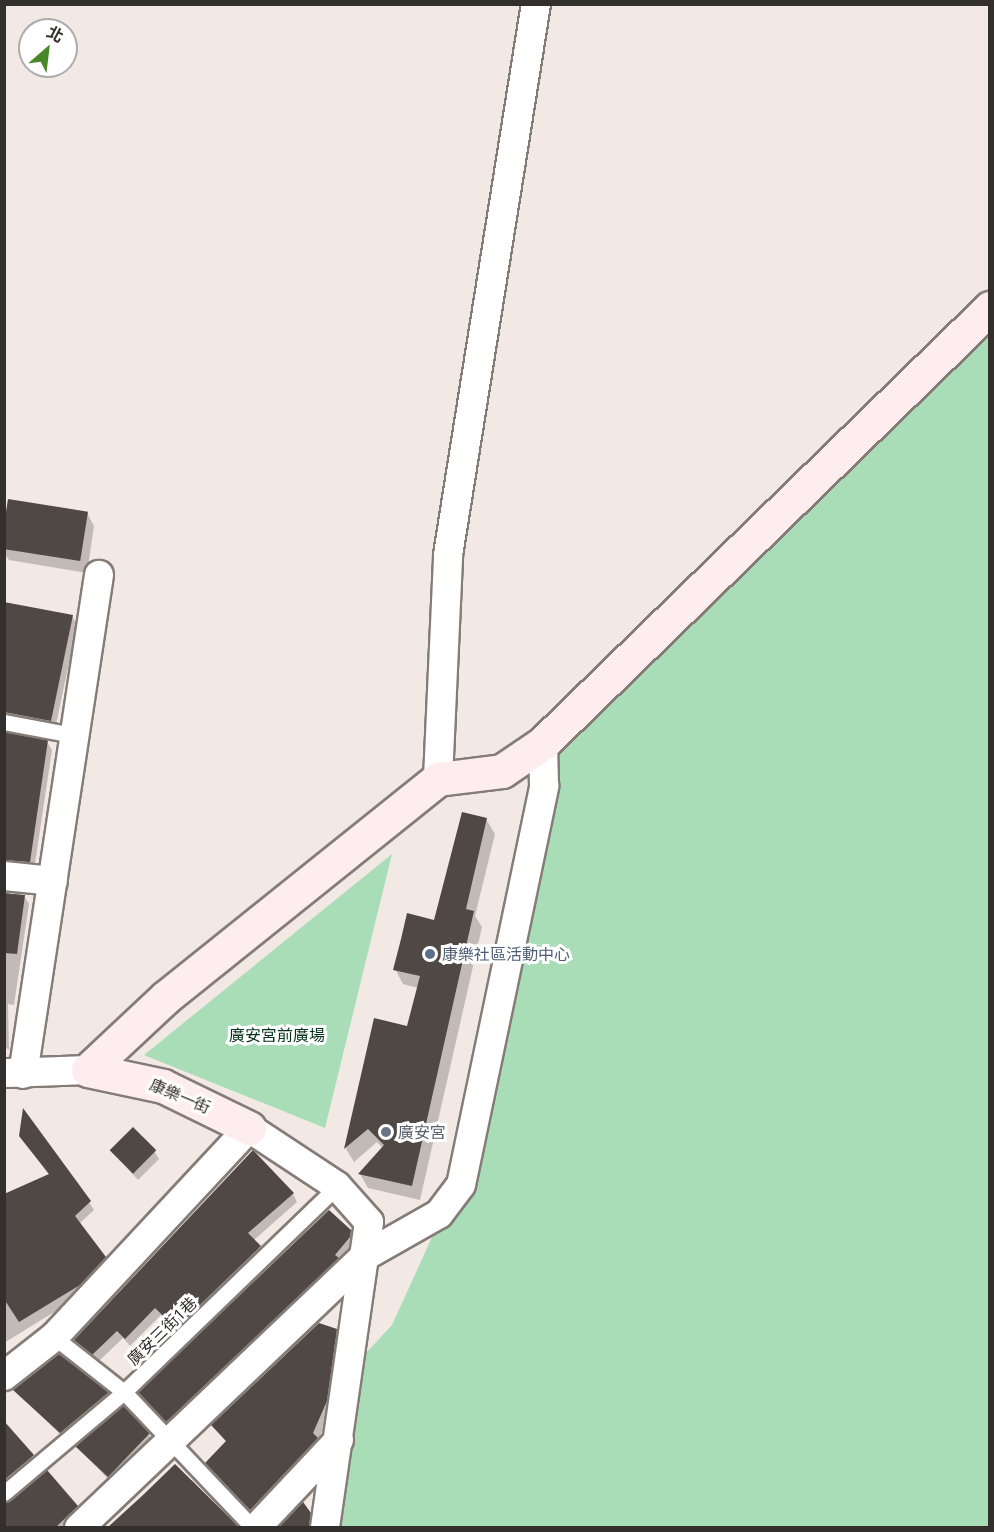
<!DOCTYPE html>
<html>
<head>
<meta charset="utf-8">
<style>
  body { margin:0 }
  #map { position:relative; width:994px; height:1532px; overflow:hidden; background:#f3e9e4; font-family:"Open Sans","Noto Sans TC",sans-serif }
  div>[style] { position:absolute }
  .green>* { inset:0; background:#a8ddb7 }
  .shadow>* { inset:0; background:#0003 }
  .building>* { inset:0; background:#504844; transform-origin:0 0 }
  .roads { filter:drop-shadow(2px 0 #857c77) drop-shadow(-2px 0 #857c77) drop-shadow(0 2px #857c77) drop-shadow(0 -2px #857c77) }
  .lane>* { height:15px; margin:-7.5px; padding:0 7.5px; transform-origin:7.5px; border-radius:7.5px; background:#fff }
  .street>* { height:28px; margin:-14px; padding:0 14px; transform-origin:14px; border-radius:14px; background:#fff }
  .secondary>* { height:33px; margin:-16.5px; padding:0 16.5px; transform-origin:16.5px; border-radius:16.5px; background:#feedef }
  .dots>* { width:16px; height:16px; translate:-50% -50%; box-sizing:border-box; border:3px solid #fff; border-radius:50% }
  span { translate:-50% -50%; white-space:nowrap; text-align:center; line-height:1.15; -webkit-text-stroke:6px #fff; paint-order:stroke }
  .service-label { font-size:16px; color:#4e5e75 }
  .left { translate:0 -50%; text-align:left }
  .park-label { font-size:16px; color:#06331a }
  .street-label { font-size:16px; color:#332f2d }
  .worship-label { font-size:16px; color:#5b616d }
  .frame { position:absolute; inset:0; border:6px solid #332f2d; pointer-events:none }
  .north { position:absolute; left:18px; top:18px; width:60px; height:60px; box-sizing:border-box; background:#fff; border:2px solid #adacab; border-radius:50%; rotate:28deg; font-size:16px; font-weight:700; line-height:24px; text-align:center; color:#332f2d }
  .north::after { content:''; display:block; margin:auto; width:21px; height:27px; background:#48882a; clip-path:polygon(50% 0,100% 100%,50% 72%,0 100%) }
</style>
</head>
<body>
<div id="map">
  <div class="green">
    <i style="clip-path:polygon(989px 296px,989px 1527px,328px 1528px,353px 1367px,392px 1325px,454px 1189px,540px 751px)"></i>
    <i style="clip-path:polygon(392px 854px,325px 1128px,144px 1055px)"></i>
  </div>
  <div class="shadow">
    <i style="clip-path:polygon(9px 501px,87px 513px,94px 526px,87px 573px,9px 560px,4px 553px,4px 527px)"></i>
    <i style="clip-path:polygon(4px 604px,72px 616px,77px 625px,55px 729px,4px 725px)"></i>
    <i style="clip-path:polygon(4px 733px,47px 742px,52px 750px,34px 870px,4px 869px)"></i>
    <i style="clip-path:polygon(486px 819px,495px 834px,475px 916px,482px 927px,420px 1200px,368px 1188px,360px 1174px,383px 1149px,377px 1142px,354px 1162px,346px 1149px,375px 1020px,409px 1028px,418px 988px,403px 984px,395px 969px,435px 921px)"></i>
    <i style="clip-path:polygon(4px 893px,24px 896px,29px 904px,14px 1005px,8px 1004px,9px 1050px,4px 1046px)"></i>
    <i style="clip-path:polygon(26px 1144px,89px 1202px,94px 1210px,79px 1224px,110px 1266px,85px 1293px,4px 1343px,4px 1251px,50px 1176px)"></i>
    <i style="clip-path:polygon(112px 1151px,154px 1151px,159px 1159px,138px 1180px)"></i>
    <i style="clip-path:polygon(293px 1194px,297px 1202px,253px 1241px,264px 1256px,182px 1335px,161px 1315px,130px 1346px,123px 1338px,98px 1362px,80px 1348px,76px 1340px)"></i>
    <i style="clip-path:polygon(350px 1230px,353px 1244px,339px 1261px,341px 1266px,171px 1428px,140px 1393px)"></i>
    <i style="clip-path:polygon(336px 1330px,341px 1339px,331px 1410px,318px 1441px,322px 1447px,255px 1518px,207px 1464px,227px 1443px,213px 1425px)"></i>
    <i style="clip-path:polygon(15px 1390px,107px 1393px,112px 1401px,66px 1440px)"></i>
    <i style="clip-path:polygon(4px 1428px,37px 1464px,4px 1492px)"></i>
    <i style="clip-path:polygon(149px 1434px,153px 1443px,114px 1485px,77px 1447px)"></i>
    <i style="clip-path:polygon(192px 1480px,235px 1528px,121px 1528px,117px 1521px)"></i>
    <i style="clip-path:polygon(4px 1502px,77px 1507px,81px 1515px,68px 1528px,4px 1528px)"></i>
    <i style="clip-path:polygon(303px 1505px,314px 1528px,281px 1528px)"></i>
  </div>
  <div class="building">
    <i style="left:8px;top:499px;width:81px;height:50px;rotate:9deg"></i>
    <i style="clip-path:polygon(4px 602px,73px 615px,51px 721px,4px 712px)"></i>
    <i style="clip-path:polygon(4px 732px,48px 740px,30px 862px,4px 860px)"></i>
    <i style="clip-path:polygon(462px 812px,487px 818px,466px 909px,474px 911px,412px 1186px,358px 1174px,384px 1145px,368px 1129px,344px 1149px,374px 1018px,407px 1026px,420px 976px,393px 970px,401px 939px,407px 913px,434px 920px)"></i>
    <i style="clip-path:polygon(4px 893px,25px 895px,17px 954px,4px 953px)"></i>
    <i style="clip-path:polygon(23px 1108px,91px 1201px,75px 1216px,106px 1257px,80px 1285px,19px 1322px,4px 1299px,4px 1194px,49px 1174px,19px 1136px)"></i>
    <i style="left:133px;top:1127px;width:33px;height:33px;rotate:45deg"></i>
    <i style="clip-path:polygon(253px 1150px,294px 1193px,248px 1233px,261px 1246px,176px 1328px,155px 1308px,125px 1339px,117px 1331px,92px 1355px,74px 1340px)"></i>
    <i style="clip-path:polygon(329px 1210px,351px 1230px,350px 1237px,335px 1255px,339px 1258px,166px 1422px,138px 1392px)"></i>
    <i style="clip-path:polygon(319px 1323px,337px 1329px,327px 1401px,313px 1433px,318px 1438px,250px 1510px,205px 1463px,226px 1441px,211px 1425px)"></i>
    <i style="clip-path:polygon(59px 1354px,109px 1392px,60px 1433px,13px 1390px)"></i>
    <i style="clip-path:polygon(123px 1405px,150px 1433px,108px 1477px,75px 1446px)"></i>
    <i style="clip-path:polygon(4px 1421px,34px 1455px,4px 1480px)"></i>
    <i style="clip-path:polygon(175px 1464px,239px 1527px,108px 1527px,143px 1495px)"></i>
    <i style="clip-path:polygon(47px 1470px,78px 1506px,56px 1527px,4px 1527px,4px 1503px)"></i>
    <i style="clip-path:polygon(303px 1502px,311px 1513px,309px 1527px,279px 1527px)"></i>
  </div>
  <div class="roads">
    <div class="lane">
      <i style="left:4px;top:722px;width:70px;rotate:10.7deg"></i>
      <i style="left:54px;top:1337px;width:89px;rotate:38.2deg"></i>
      <i style="left:124px;top:1392px;width:187px;rotate:46.5deg"></i>
      <i style="left:4px;top:1493px;width:157px;rotate:-40.1deg"></i>
      <i style="left:124px;top:1392px;width:296px;rotate:-44deg"></i>
    </div>
    <div class="street">
      <i style="left:438px;top:779px;width:224px;rotate:-87.4deg"></i>
      <i style="left:448px;top:555px;width:558px;rotate:-80.93deg"></i>
      <i style="left:4px;top:876px;width:49px;rotate:5.8deg"></i>
      <i style="left:7px;top:1073px;width:81px;rotate:-2.1deg"></i>
      <i style="left:23px;top:1074px;width:505px;rotate:-81.34deg"></i>
      <i style="left:4px;top:1376px;width:63px;rotate:-38deg"></i>
      <i style="left:54px;top:1337px;width:286px;rotate:-47deg"></i>
      <i style="left:249px;top:1128px;width:105px;rotate:33.4deg"></i>
      <i style="left:337px;top:1186px;width:48px;rotate:48.4deg"></i>
      <i style="left:369px;top:1222px;width:309px;rotate:98.2deg"></i>
      <i style="left:79px;top:1528px;width:395px;rotate:-43.6deg"></i>
      <i style="left:365px;top:1256px;width:85px;rotate:-29.6deg"></i>
      <i style="left:439px;top:1214px;width:36px;rotate:-53deg"></i>
      <i style="left:461px;top:1185px;width:408px;rotate:-78.2deg"></i>
      <i style="left:544px;top:786px;width:43px;rotate:-91.3deg"></i>
      <i style="left:256px;top:1528px;width:121px;rotate:-46.7deg"></i>
    </div>
    <div class="secondary">
      <i style="left:88px;top:1070px;width:107px;rotate:-43.1deg"></i>
      <i style="left:166px;top:997px;width:349px;rotate:-38.7deg"></i>
      <i style="left:438px;top:779px;width:64px;rotate:-7.1deg"></i>
      <i style="left:502px;top:771px;width:50px;rotate:-34.3deg"></i>
      <i style="left:543px;top:743px;width:624px;rotate:-44.22deg"></i>
      <i style="left:88px;top:1070px;width:77px;rotate:12deg"></i>
      <i style="left:163px;top:1086px;width:96px;rotate:26deg"></i>
    </div>
  </div>
  <div class="dots">
    <i style="left:430px;top:954px;background:#5c6f8a"></i>
    <i style="left:386px;top:1132px;background:#6b7280"></i>
  </div>
  <div class="service-label">
    <span class="left" style="left:442px;top:954px">康樂社區活動中心</span>
  </div>
  <div class="park-label">
    <span style="left:277px;top:1035px">廣安宮前廣場</span>
  </div>
  <div class="street-label">
    <span style="left:180px;top:1096px;rotate:23deg">康樂一街</span>
    <span style="left:162px;top:1331px;rotate:-44deg">廣安三街1巷</span>
  </div>
  <div class="worship-label">
    <span class="left" style="left:398px;top:1132px">廣安宮</span>
  </div>
  <div class="frame"></div>
  <div class="north">北</div>
</div>
</body>
</html>
